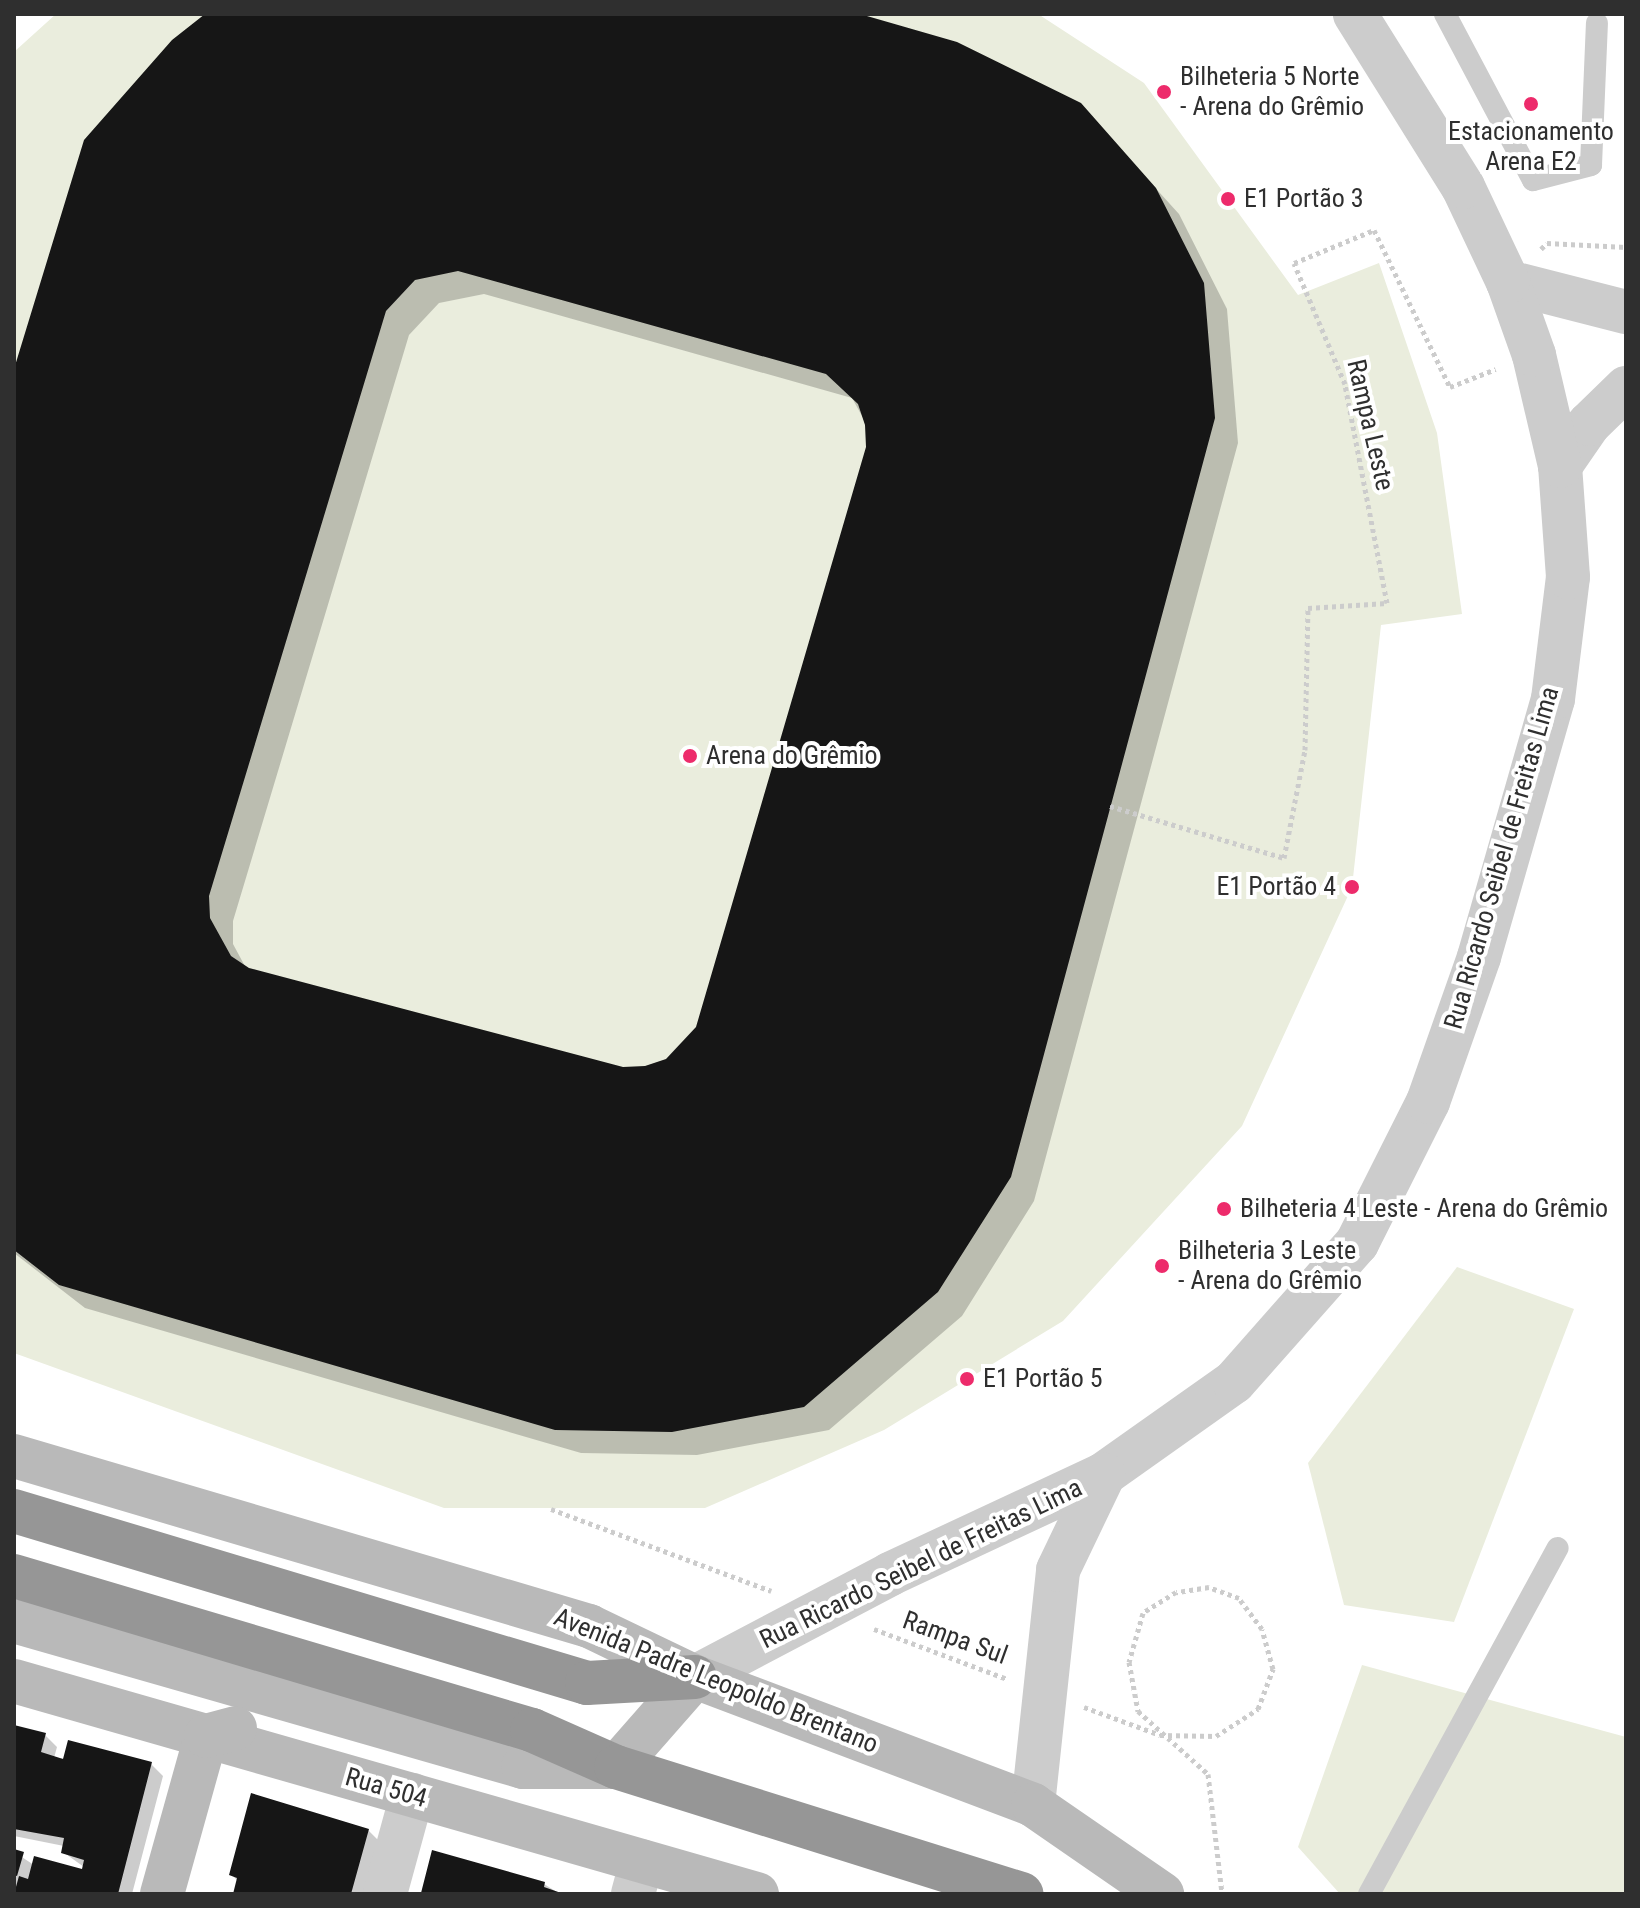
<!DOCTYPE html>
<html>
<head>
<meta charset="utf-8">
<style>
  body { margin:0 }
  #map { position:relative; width:1640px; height:1908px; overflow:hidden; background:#fff; font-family:"Roboto Condensed",sans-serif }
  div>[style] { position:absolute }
  .green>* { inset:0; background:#eaeddd }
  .shadow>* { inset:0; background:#0003 }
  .building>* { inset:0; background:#161616 }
  .path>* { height:5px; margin-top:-2.5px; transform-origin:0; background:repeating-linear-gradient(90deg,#ccc 0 4px,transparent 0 8px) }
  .lane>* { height:22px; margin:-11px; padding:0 11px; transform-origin:11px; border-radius:11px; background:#ccc }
  .street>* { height:44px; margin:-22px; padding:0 22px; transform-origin:22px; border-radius:22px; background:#ccc }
  .secondary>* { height:44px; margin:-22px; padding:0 22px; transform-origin:22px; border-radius:22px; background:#b9b9b9 }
  .highway>* { height:44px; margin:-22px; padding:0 22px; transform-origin:22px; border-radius:22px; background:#969696 }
  .dots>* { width:22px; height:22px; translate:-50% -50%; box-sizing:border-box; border:4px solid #fff; border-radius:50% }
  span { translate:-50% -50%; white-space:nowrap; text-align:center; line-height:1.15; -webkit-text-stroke:8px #fff; paint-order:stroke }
  .poi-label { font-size:26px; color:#2f2f2f }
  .left { translate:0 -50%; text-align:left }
  .right { translate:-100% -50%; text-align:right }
  .street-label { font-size:26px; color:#2f2f2f }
  .frame { position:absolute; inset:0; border:16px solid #2f2f2f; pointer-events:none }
</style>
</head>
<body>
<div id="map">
  <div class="green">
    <i style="clip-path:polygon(56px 14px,1038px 14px,1144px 83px,1298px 295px,1379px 263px,1437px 433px,1462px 614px,1381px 625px,1352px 887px,1242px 1126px,1063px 1321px,884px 1430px,705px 1508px,444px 1508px,14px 1353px,14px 52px)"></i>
    <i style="clip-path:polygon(1457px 1267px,1574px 1309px,1454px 1622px,1344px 1605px,1308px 1463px)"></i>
    <i style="clip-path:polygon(1362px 1665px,1626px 1737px,1626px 1894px,1340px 1894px,1298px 1847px)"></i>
  </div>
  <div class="shadow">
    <i style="clip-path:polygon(evenodd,208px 14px,853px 14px,1080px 105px,1179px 214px,1227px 309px,1238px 443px,1034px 1201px,962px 1316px,829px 1430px,697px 1455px,581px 1453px,85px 1308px,14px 1253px,14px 376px,208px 14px,484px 294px,852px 398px,867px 425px,868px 447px,698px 1028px,667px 1061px,646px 1068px,623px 1069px,247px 970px,233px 944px,233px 921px,409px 335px,439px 303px,484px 294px)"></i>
    <i style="clip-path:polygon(14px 1727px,45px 1735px,57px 1747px,54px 1758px,151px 1764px,163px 1776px,132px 1894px,14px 1894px,14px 1852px,34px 1865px,83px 1871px,84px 1867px,63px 1852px,64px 1846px,14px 1836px)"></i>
    <i style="clip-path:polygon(368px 1830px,380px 1842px,365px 1894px,235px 1894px,238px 1881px,231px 1874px)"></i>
    <i style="clip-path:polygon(544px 1884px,560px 1894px,423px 1892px)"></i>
  </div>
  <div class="building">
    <i style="clip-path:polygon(evenodd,205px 14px,860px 14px,957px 42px,1081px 103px,1156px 188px,1204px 283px,1215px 418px,1011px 1177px,938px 1292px,804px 1407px,672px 1432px,555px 1430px,59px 1285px,14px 1250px,14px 369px,84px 140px,172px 40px,205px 14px,458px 271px,826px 374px,858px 404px,865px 425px,866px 447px,696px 1027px,666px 1059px,645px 1066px,623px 1067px,249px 968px,231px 956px,210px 918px,209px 896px,386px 311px,415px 280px,458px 271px)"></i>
    <i style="clip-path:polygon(14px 1725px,46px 1733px,41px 1752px,63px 1759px,68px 1740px,152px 1762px,118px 1894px,14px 1894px,19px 1876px,28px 1879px,34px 1856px,82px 1869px,84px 1860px,61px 1853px,64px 1838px,14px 1829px)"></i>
    <i style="clip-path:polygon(251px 1793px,369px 1829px,351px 1894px,233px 1894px,237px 1878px,229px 1875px)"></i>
    <i style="clip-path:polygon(14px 1849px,24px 1852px,17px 1876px,14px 1875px)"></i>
    <i style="clip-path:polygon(432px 1850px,545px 1882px,544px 1887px,564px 1894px,421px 1893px)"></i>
  </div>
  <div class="path">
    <i style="left:1541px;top:249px;width:8px;rotate:-45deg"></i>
    <i style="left:1547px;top:243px;width:79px;rotate:2.9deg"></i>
    <i style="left:1110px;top:806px;width:182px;rotate:16.6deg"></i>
    <i style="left:1284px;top:858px;width:110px;rotate:-79deg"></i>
    <i style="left:1305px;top:750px;width:142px;rotate:-88.8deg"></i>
    <i style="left:1308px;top:608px;width:79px;rotate:-3.6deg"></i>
    <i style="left:1387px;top:603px;width:223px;rotate:-100.9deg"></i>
    <i style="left:1345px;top:384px;width:131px;rotate:-112.9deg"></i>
    <i style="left:1294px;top:263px;width:87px;rotate:-22.4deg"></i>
    <i style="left:1374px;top:230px;width:174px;rotate:64.2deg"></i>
    <i style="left:1450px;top:387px;width:49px;rotate:-21.4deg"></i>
    <i style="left:551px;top:1509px;width:235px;rotate:20.4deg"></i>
    <i style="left:874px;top:1629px;width:142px;rotate:20.6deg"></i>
    <i style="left:1084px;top:1707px;width:81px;rotate:20.2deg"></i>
    <i style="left:1160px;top:1735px;width:56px;rotate:1deg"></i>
    <i style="left:1216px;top:1736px;width:50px;rotate:-32.7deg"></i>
    <i style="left:1258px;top:1709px;width:43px;rotate:-69.4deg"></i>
    <i style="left:1273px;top:1669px;width:41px;rotate:-105.4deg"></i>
    <i style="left:1262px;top:1629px;width:39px;rotate:-127deg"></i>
    <i style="left:1239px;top:1598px;width:32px;rotate:-160deg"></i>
    <i style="left:1209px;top:1587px;width:33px;rotate:171deg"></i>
    <i style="left:1176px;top:1592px;width:39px;rotate:148deg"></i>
    <i style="left:1143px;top:1613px;width:51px;rotate:105.9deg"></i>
    <i style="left:1129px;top:1662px;width:50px;rotate:79.6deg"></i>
    <i style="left:1138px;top:1711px;width:94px;rotate:42deg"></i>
    <i style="left:1208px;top:1774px;width:121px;rotate:83.3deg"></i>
  </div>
  <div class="lane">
    <i style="left:1445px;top:14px;width:188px;rotate:62.1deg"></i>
    <i style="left:1533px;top:180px;width:60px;rotate:-14.5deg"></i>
    <i style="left:1591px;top:165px;width:142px;rotate:-87.6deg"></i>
    <i style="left:1369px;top:1894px;width:394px;rotate:-61.4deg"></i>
  </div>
  <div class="street">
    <i style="left:1508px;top:282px;width:122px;rotate:14.3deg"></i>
    <i style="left:1560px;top:466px;width:51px;rotate:-55.4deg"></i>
    <i style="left:1589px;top:424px;width:52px;rotate:-44.2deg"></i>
    <i style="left:695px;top:1677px;width:221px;rotate:-27.8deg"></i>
    <i style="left:890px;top:1574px;width:236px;rotate:-25deg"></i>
    <i style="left:1104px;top:1474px;width:159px;rotate:-35.3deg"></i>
    <i style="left:1234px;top:1382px;width:186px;rotate:-48.5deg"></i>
    <i style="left:1357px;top:1243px;width:158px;rotate:-63.3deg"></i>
    <i style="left:1428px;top:1102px;width:154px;rotate:-70.6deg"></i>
    <i style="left:1479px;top:957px;width:268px;rotate:-74deg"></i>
    <i style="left:1553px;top:699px;width:123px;rotate:-83deg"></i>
    <i style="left:1568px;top:577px;width:111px;rotate:-94.1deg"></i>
    <i style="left:1560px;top:466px;width:114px;rotate:-103.2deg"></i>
    <i style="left:1534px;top:355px;width:77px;rotate:-109.6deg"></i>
    <i style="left:1508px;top:282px;width:105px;rotate:-115.3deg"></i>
    <i style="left:1463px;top:187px;width:204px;rotate:-122deg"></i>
    <i style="left:1033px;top:1805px;width:236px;rotate:-83.9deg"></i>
    <i style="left:1058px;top:1570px;width:106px;rotate:-64.4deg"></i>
    <i style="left:385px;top:1894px;width:103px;rotate:-74.7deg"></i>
    <i style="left:633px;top:1894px;width:34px;rotate:-75deg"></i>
  </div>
  <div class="secondary">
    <i style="left:14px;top:1456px;width:600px;rotate:16.47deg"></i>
    <i style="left:589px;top:1626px;width:118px;rotate:25.7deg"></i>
    <i style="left:695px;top:1677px;width:361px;rotate:20.7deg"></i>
    <i style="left:1033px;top:1805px;width:157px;rotate:34.6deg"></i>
    <i style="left:14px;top:1621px;width:530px;rotate:16deg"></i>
    <i style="left:523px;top:1767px;width:93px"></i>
    <i style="left:616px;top:1767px;width:120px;rotate:-48.7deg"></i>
    <i style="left:14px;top:1681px;width:773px;rotate:16deg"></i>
    <i style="left:162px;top:1894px;width:164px;rotate:-74.4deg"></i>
    <i style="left:206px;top:1736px;width:30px;rotate:-15deg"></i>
  </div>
  <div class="highway">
    <i style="left:14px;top:1511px;width:598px;rotate:16.71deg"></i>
    <i style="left:587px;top:1683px;width:108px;rotate:-3.2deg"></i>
    <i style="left:14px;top:1576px;width:540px;rotate:16.56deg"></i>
    <i style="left:532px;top:1730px;width:92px;rotate:23.8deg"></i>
    <i style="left:616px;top:1767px;width:425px;rotate:17.4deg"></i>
  </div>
  <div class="dots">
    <i style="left:1164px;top:92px;background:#ed2b6b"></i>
    <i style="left:1531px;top:104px;background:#ed2b6b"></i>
    <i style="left:1228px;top:199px;background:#ed2b6b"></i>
    <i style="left:690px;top:756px;background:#ed2b6b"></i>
    <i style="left:1352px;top:887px;background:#ed2b6b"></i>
    <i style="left:1224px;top:1209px;background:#ed2b6b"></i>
    <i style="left:1162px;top:1266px;background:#ed2b6b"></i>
    <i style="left:967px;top:1379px;background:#ed2b6b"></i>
  </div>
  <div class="poi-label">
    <span class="left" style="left:1180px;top:92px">Bilheteria 5 Norte<br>- Arena do Grêmio</span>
    <span style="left:1531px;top:147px">Estacionamento<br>Arena E2</span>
    <span class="left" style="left:1244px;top:199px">E1 Portão 3</span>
    <span class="left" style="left:706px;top:756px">Arena do Grêmio</span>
    <span class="right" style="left:1336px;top:887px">E1 Portão 4</span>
    <span class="left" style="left:1240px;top:1209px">Bilheteria 4 Leste - Arena do Grêmio</span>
    <span class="left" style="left:1178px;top:1266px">Bilheteria 3 Leste<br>- Arena do Grêmio</span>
    <span class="left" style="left:983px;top:1379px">E1 Portão 5</span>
  </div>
  <div class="street-label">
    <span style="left:1370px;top:425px;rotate:77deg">Rampa Leste</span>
    <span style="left:1502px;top:858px;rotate:-74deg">Rua Ricardo Seibel de Freitas Lima</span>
    <span style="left:921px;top:1564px;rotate:-26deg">Rua Ricardo Seibel de Freitas Lima</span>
    <span style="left:955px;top:1638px;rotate:20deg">Rampa Sul</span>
    <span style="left:716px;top:1681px;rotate:22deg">Avenida Padre Leopoldo Brentano</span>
    <span style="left:386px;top:1788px;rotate:16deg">Rua 504</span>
  </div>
  <div class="frame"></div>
</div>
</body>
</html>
